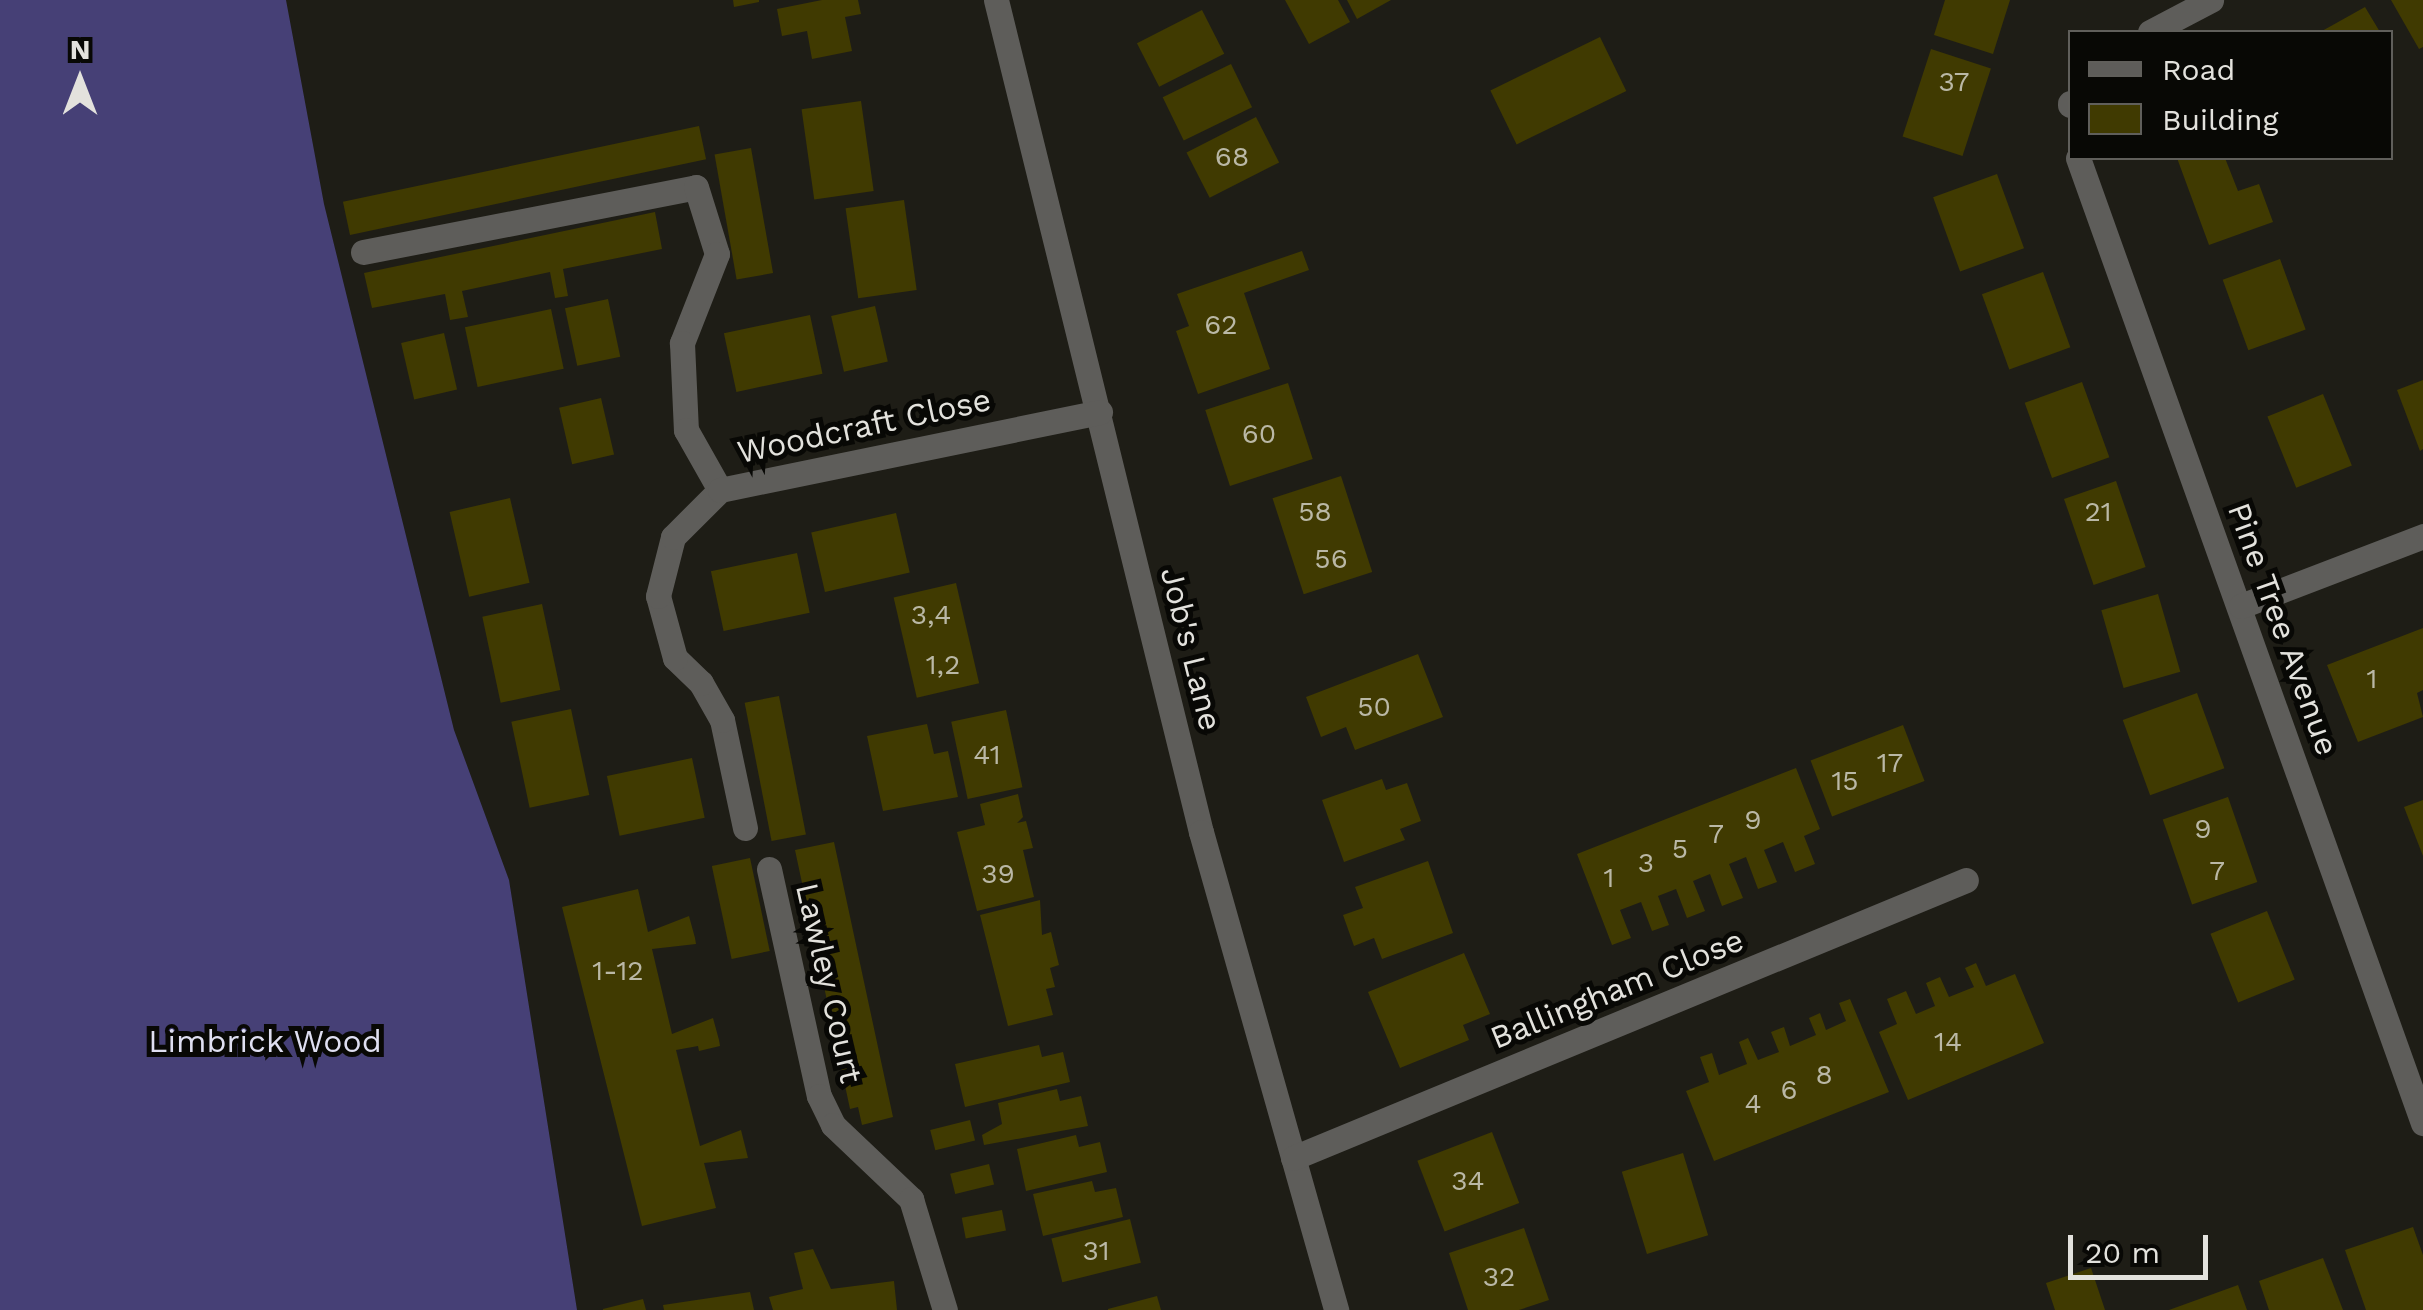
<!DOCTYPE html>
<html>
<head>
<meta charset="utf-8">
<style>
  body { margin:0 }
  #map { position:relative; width:2423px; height:1310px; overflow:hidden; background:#1e1d16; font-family:"Work Sans",sans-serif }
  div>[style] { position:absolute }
  .forest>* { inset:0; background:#464076 }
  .building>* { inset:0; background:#403a01; transform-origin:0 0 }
  .minor>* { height:25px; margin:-12.5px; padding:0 12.5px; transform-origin:12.5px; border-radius:12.5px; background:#5e5d5a }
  span { translate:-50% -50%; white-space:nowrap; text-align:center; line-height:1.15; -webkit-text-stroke:10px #080805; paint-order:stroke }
  .number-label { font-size:28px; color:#bab8a6 }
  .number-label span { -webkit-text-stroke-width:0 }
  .street-label { font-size:32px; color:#e3e2dd }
  .park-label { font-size:32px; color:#dfdff1 }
  .legend { position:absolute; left:2068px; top:30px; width:325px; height:130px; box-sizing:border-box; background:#080805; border:2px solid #605f5b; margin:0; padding:12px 18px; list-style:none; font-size:30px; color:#e3e2dd }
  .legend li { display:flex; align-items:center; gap:20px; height:50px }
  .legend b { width:50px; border:2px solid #605f5b }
  .north { position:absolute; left:30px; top:30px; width:100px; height:100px; -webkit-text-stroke:8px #080805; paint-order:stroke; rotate:0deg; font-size:28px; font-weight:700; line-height:40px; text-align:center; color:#e3e2dd }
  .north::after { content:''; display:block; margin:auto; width:35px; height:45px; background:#e3e2dd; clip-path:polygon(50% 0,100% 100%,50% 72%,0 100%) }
  .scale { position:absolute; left:2068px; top:1235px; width:140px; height:45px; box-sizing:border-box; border:5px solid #e3e2dd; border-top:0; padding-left:12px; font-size:30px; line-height:35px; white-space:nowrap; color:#e3e2dd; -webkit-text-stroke:8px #080805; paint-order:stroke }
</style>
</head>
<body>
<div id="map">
  <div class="forest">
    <i style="clip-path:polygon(0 0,286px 0,324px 204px,454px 730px,509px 880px,577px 1310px,0 1310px)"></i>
  </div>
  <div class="building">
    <i style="clip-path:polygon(733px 0,759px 0,759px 2px,734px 7px)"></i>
    <i style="clip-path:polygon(822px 0,858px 0,861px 14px,845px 17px,852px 51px,812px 59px,807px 31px,782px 36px,777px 9px)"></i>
    <i style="clip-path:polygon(1285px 0,1338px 0,1350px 22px,1309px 44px)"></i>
    <i style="clip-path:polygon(1347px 0,1391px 0,1357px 19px)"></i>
    <i style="clip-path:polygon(1945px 0,2010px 0,1993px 54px,1934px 35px)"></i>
    <i style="clip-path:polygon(2391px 0,2423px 0,2423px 47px,2419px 49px)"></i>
    <i style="clip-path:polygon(2365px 7px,2380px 32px,2320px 32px,2331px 26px)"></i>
    <i style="left:1202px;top:10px;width:49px;height:73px;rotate:63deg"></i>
    <i style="left:1600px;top:37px;width:60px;height:122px;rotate:64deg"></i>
    <i style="left:1931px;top:49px;width:63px;height:92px;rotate:18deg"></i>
    <i style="left:1231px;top:64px;width:48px;height:76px;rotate:64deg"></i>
    <i style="left:861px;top:101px;width:91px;height:60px;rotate:82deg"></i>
    <i style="left:1256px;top:117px;width:51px;height:78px;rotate:63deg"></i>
    <i style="left:699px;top:126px;width:34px;height:364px;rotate:78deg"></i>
    <i style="left:751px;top:148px;width:127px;height:37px;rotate:80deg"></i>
    <i style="clip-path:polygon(2177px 158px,2225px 158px,2238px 191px,2259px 184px,2273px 222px,2209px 245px)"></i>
    <i style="left:1997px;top:174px;width:79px;height:68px;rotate:70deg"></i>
    <i style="left:904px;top:200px;width:91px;height:59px;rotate:82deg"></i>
    <i style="clip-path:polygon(655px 212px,662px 249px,563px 269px,568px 296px,555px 298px,550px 272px,462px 291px,468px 317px,450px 320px,445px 294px,372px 308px,364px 273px)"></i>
    <i style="clip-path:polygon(1302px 251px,1309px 270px,1244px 293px,1270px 369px,1198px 394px,1176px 331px,1189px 326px,1177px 294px)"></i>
    <i style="left:2280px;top:259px;width:75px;height:61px;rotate:70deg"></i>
    <i style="left:2043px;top:272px;width:80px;height:65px;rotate:70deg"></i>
    <i style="left:608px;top:299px;width:59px;height:44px;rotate:78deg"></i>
    <i style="left:875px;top:306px;width:57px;height:45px;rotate:77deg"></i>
    <i style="left:551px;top:309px;width:61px;height:88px;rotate:78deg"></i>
    <i style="left:810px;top:315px;width:60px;height:88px;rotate:78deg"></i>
    <i style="left:444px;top:333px;width:58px;height:44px;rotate:77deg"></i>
    <i style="clip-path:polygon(2423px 380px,2423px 449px,2420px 451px,2397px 390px)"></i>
    <i style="left:2082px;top:382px;width:80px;height:61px;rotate:70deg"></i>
    <i style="left:1288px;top:383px;width:80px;height:87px;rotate:72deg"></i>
    <i style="left:2323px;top:394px;width:77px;height:60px;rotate:68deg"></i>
    <i style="left:601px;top:398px;width:58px;height:43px;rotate:77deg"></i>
    <i style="left:1341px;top:476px;width:101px;height:72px;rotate:72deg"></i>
    <i style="left:2116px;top:481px;width:91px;height:55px;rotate:71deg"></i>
    <i style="left:510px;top:498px;width:87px;height:62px;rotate:77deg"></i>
    <i style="left:896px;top:513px;width:61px;height:87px;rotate:77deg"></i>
    <i style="left:797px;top:553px;width:61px;height:88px;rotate:78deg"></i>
    <i style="left:956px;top:583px;width:103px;height:64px;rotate:77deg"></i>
    <i style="left:2158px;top:594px;width:81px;height:59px;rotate:74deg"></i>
    <i style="left:542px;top:604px;width:88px;height:61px;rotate:78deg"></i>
    <i style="clip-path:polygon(2423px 628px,2423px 690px,2417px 693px,2423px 717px,2358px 742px,2327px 665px)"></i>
    <i style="clip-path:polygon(1418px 654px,1443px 717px,1355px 750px,1346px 727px,1321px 737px,1306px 697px)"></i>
    <i style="left:2197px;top:693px;width:80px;height:79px;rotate:70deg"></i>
    <i style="left:779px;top:696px;width:141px;height:35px;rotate:79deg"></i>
    <i style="left:571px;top:709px;width:88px;height:61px;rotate:78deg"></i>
    <i style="left:1006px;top:710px;width:79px;height:56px;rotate:78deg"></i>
    <i style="clip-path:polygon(927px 724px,934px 754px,948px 751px,958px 797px,883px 811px,867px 736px)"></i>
    <i style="left:1903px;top:725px;width:60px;height:99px;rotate:69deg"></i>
    <i style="left:692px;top:758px;width:61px;height:87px;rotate:78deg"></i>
    <i style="clip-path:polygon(1796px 768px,1820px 829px,1804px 836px,1815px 864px,1795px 872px,1783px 842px,1764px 850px,1777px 882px,1758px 889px,1746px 857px,1729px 864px,1743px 898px,1722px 906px,1710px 874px,1693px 881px,1705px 911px,1687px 918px,1676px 889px,1658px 896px,1669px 925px,1652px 931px,1641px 902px,1620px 910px,1631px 938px,1612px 945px,1577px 854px)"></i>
    <i style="clip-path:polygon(1382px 779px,1386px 790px,1407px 783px,1421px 821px,1400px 829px,1405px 840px,1344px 862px,1322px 800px)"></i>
    <i style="clip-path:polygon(1018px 794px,1023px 817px,1017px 823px,1026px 821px,1033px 848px,1023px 850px,1034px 897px,977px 911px,957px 832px,985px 825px,980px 804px)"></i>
    <i style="left:2228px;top:797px;width:90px;height:69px;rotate:71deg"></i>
    <i style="clip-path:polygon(2423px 800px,2423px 856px,2404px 807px)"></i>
    <i style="clip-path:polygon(834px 842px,893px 1117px,862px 1125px,858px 1107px,850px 1109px,795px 850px)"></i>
    <i style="left:750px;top:858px;width:95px;height:39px;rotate:78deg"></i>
    <i style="clip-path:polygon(1428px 861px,1453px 933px,1382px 959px,1374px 938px,1354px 946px,1343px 915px,1363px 908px,1355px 887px)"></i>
    <i style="clip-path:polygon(638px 889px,648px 932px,689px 916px,695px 938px,696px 944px,652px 949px,672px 1034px,713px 1018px,719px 1040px,720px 1046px,699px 1051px,698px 1046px,676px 1050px,700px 1146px,741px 1130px,748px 1158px,704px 1163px,716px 1208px,642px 1226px,562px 907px)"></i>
    <i style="clip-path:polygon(1040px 900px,1042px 935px,1051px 932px,1059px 965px,1050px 968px,1055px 987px,1046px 989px,1053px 1015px,1008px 1026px,980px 915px)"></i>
    <i style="left:2267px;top:911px;width:74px;height:61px;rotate:68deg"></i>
    <i style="clip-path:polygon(1464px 953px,1490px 1014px,1463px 1025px,1469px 1040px,1400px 1068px,1368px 992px)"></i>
    <i style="clip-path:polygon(1976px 963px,1986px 986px,2015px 974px,2044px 1043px,1908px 1100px,1879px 1032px,1897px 1024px,1887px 999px,1906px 991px,1916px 1014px,1935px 1006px,1926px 983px,1940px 977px,1949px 997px,1974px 987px,1965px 968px)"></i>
    <i style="clip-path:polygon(1850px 999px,1889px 1092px,1714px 1161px,1686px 1091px,1709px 1082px,1700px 1057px,1712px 1053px,1719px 1075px,1747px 1064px,1739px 1042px,1748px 1038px,1758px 1060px,1779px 1052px,1771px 1032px,1784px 1027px,1790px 1046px,1816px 1035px,1809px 1018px,1820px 1013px,1826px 1030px,1846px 1021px,1839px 1003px)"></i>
    <i style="clip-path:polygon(1039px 1045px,1042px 1057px,1063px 1052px,1070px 1082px,965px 1107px,955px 1064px)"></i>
    <i style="clip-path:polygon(1057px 1089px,1060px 1101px,1081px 1096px,1088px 1126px,984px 1145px,982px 1135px,1002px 1124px,998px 1103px)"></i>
    <i style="left:970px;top:1120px;width:21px;height:41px;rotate:76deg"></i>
    <i style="left:1492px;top:1132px;width:76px;height:80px;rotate:69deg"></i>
    <i style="clip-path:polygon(1076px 1135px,1079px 1147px,1100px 1142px,1107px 1172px,1026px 1191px,1017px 1149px)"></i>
    <i style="left:1683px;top:1153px;width:86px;height:64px;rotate:73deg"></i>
    <i style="left:989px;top:1164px;width:21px;height:40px;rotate:76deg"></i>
    <i style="clip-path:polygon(1092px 1181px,1095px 1192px,1116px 1188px,1123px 1217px,1043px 1236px,1033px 1194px)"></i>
    <i style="left:1002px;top:1210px;width:21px;height:41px;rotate:79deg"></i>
    <i style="left:1130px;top:1219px;width:45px;height:81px;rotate:76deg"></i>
    <i style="clip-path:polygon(2413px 1227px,2423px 1255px,2423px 1310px,2366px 1310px,2345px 1250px)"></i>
    <i style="clip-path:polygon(1524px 1228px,1549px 1300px,1519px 1310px,1468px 1310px,1449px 1253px)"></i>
    <i style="clip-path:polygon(813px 1249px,831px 1289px,894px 1281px,897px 1310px,773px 1310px,769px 1297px,803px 1289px,794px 1253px)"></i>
    <i style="clip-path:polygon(2323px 1258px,2343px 1310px,2269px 1310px,2259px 1281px)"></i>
    <i style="clip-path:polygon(2091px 1268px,2105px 1310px,2055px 1310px,2046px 1283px)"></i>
    <i style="clip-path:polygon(2238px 1285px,2247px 1310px,2169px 1310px)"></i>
    <i style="clip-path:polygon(750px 1292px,754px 1310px,664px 1310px,663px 1305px)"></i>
    <i style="clip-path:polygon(1157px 1296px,1161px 1310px,1108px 1310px,1108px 1309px)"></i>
    <i style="clip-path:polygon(643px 1299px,646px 1310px,603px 1310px,603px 1309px)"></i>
  </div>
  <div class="minor">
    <i style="left:996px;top:0;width:857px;rotate:76.16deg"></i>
    <i style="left:1201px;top:832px;width:497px;rotate:74.2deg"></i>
    <i style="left:2150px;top:32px;width:69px;rotate:-27.7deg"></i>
    <i style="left:2070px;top:103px;width:2px;rotate:90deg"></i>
    <i style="left:2078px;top:158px;width:1025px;rotate:70.33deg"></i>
    <i style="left:363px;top:252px;width:339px;rotate:-11deg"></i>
    <i style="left:696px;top:187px;width:70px;rotate:72.6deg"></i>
    <i style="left:717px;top:254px;width:96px;rotate:111.5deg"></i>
    <i style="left:682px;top:343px;width:87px;rotate:87.4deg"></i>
    <i style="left:686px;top:430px;width:69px;rotate:60.5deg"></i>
    <i style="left:2241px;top:606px;width:195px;rotate:-21deg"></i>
    <i style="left:745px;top:828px;width:110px;rotate:-102deg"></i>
    <i style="left:722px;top:720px;width:43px;rotate:-119.6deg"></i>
    <i style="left:701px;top:683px;width:36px;rotate:-136deg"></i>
    <i style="left:675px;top:658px;width:64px;rotate:-105.3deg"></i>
    <i style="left:658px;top:596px;width:61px;rotate:-75.7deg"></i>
    <i style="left:673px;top:537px;width:66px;rotate:-45deg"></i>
    <i style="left:720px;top:490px;width:388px;rotate:-11.6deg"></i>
    <i style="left:769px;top:869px;width:232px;rotate:77.6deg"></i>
    <i style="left:819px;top:1096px;width:32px;rotate:64deg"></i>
    <i style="left:833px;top:1125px;width:108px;rotate:43.5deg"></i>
    <i style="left:911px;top:1199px;width:116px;rotate:73deg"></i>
    <i style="left:1293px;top:1158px;width:728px;rotate:-22.44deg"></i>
  </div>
  <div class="number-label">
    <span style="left:1954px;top:82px">37</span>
    <span style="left:1232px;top:157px">68</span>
    <span style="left:1221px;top:325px">62</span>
    <span style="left:1259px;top:434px">60</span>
    <span style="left:1315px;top:512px">58</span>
    <span style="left:2098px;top:512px">21</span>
    <span style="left:1331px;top:559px">56</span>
    <span style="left:931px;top:615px">3,4</span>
    <span style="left:943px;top:665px">1,2</span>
    <span style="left:2372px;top:679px">1</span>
    <span style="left:1374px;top:707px">50</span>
    <span style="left:987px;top:755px">41</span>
    <span style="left:1890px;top:763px">17</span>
    <span style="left:1845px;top:781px">15</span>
    <span style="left:1753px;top:820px">9</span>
    <span style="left:2203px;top:829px">9</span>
    <span style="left:1716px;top:834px">7</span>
    <span style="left:1680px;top:849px">5</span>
    <span style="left:1646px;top:863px">3</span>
    <span style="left:2217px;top:871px">7</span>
    <span style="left:998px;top:874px">39</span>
    <span style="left:1609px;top:878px">1</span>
    <span style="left:618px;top:971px">1-12</span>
    <span style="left:1948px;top:1042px">14</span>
    <span style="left:1824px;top:1075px">8</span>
    <span style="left:1789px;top:1090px">6</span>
    <span style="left:1753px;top:1104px">4</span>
    <span style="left:1468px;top:1181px">34</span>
    <span style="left:1096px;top:1251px">31</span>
    <span style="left:1499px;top:1277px">32</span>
  </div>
  <div class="street-label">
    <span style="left:864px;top:426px;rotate:-12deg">Woodcraft Close</span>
    <span style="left:2283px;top:629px;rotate:70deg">Pine Tree Avenue</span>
    <span style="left:1191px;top:649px;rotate:76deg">Job's Lane</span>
    <span style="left:829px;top:983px;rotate:77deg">Lawley Court</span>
    <span style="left:1617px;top:989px;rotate:-22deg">Ballingham Close</span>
  </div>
  <div class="park-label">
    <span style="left:265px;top:1041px">Limbrick Wood</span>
  </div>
  <ul class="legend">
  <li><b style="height:12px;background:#5e5d5a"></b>Road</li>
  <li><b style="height:28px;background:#403a01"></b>Building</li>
  </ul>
  <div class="north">N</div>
  <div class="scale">20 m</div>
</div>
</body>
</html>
